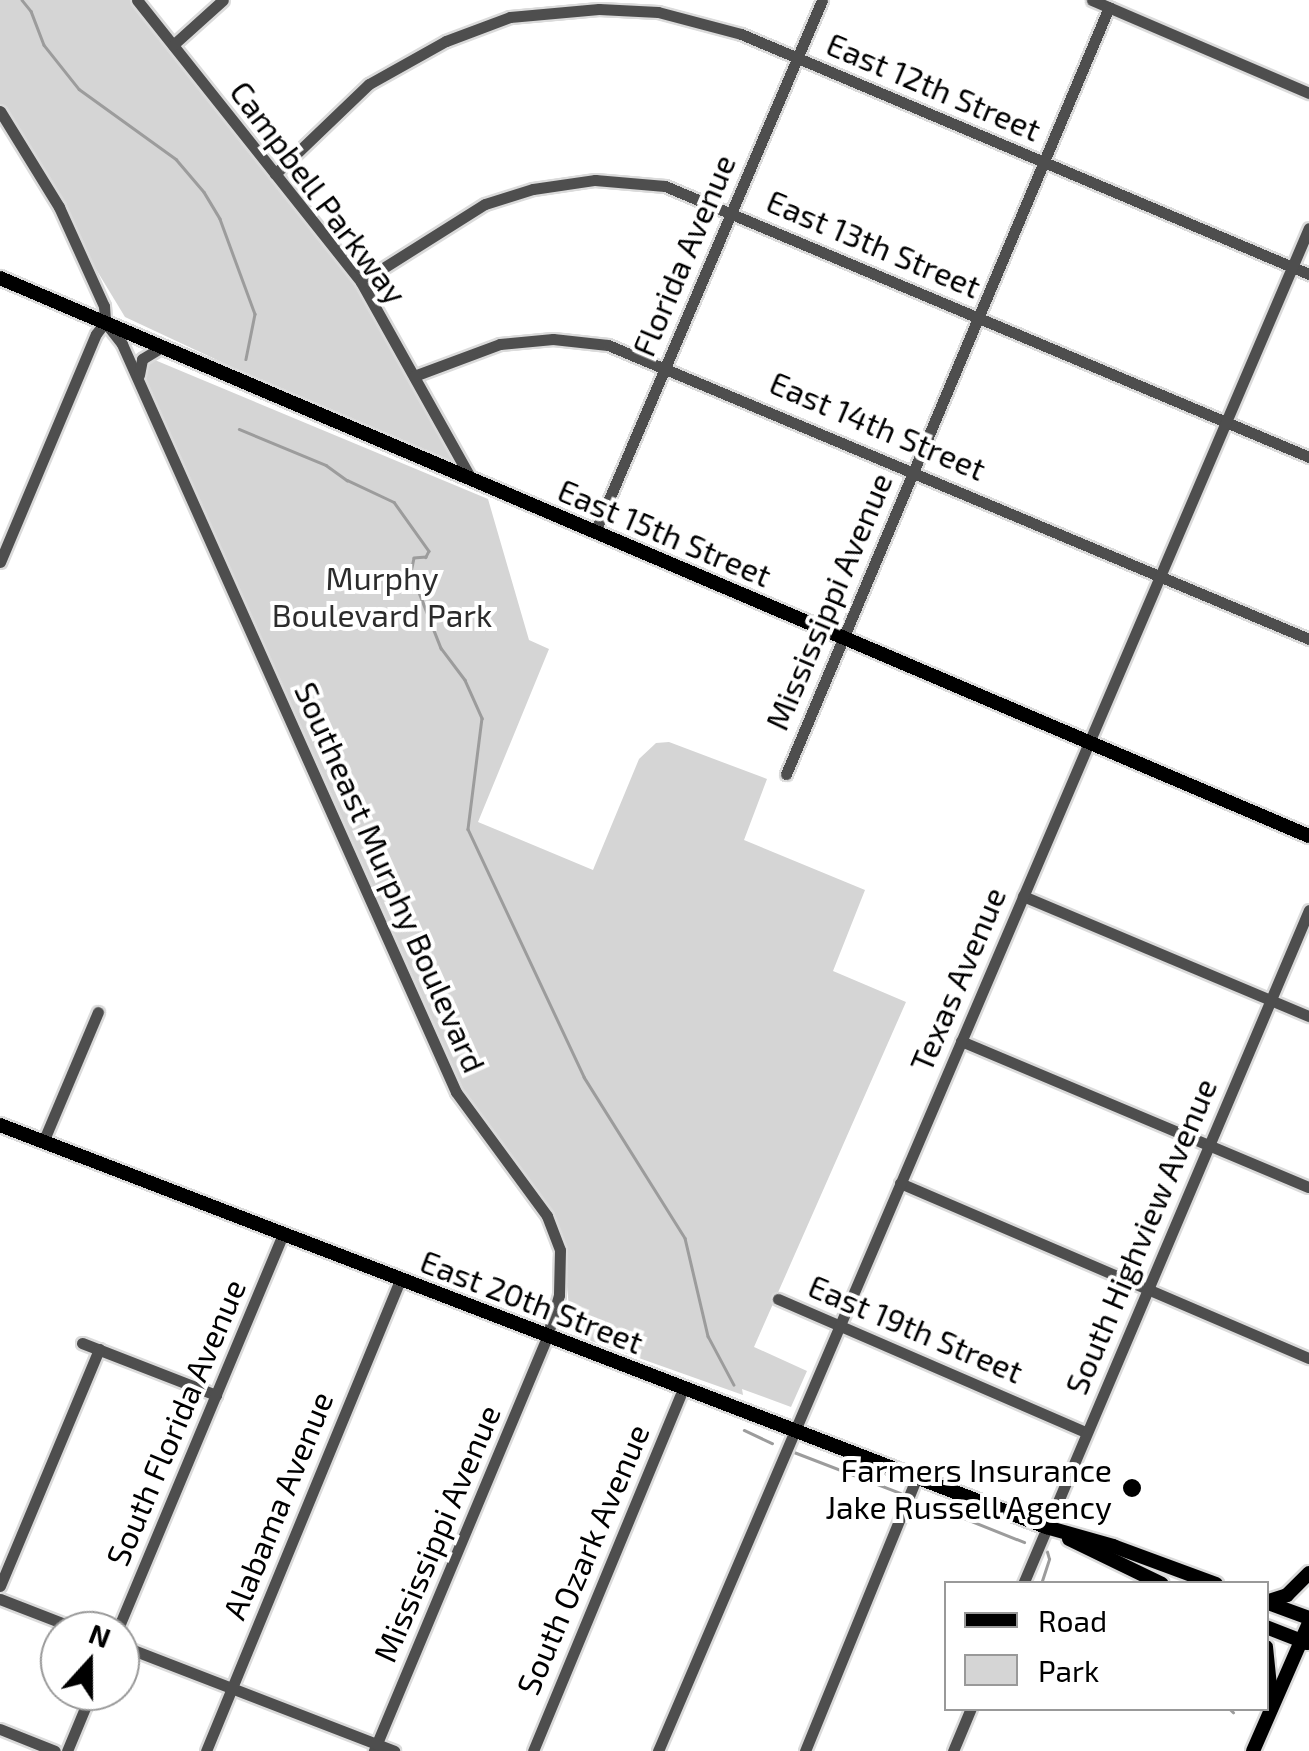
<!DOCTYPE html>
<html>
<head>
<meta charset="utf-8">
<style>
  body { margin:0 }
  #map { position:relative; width:1309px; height:1751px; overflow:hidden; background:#fff; font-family:"Exo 2",sans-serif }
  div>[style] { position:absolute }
  .green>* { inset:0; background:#d5d5d5 }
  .stream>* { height:2.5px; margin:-1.25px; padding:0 1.25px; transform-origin:1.25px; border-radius:1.25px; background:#9c9c9c }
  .roads { filter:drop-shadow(2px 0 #dbdbdb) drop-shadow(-2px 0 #dbdbdb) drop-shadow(0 2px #dbdbdb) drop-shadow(0 -2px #dbdbdb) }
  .minor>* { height:11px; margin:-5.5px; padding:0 5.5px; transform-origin:5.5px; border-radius:5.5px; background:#4e4e4e }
  .major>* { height:14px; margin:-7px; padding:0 7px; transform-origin:7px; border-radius:7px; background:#000 }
  .dots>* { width:28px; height:28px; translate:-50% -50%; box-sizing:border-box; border:5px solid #fff; border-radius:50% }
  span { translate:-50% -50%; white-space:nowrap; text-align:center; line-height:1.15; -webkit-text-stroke:8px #fff; paint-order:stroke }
  .street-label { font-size:32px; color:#000 }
  .park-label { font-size:32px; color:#2c2c2c }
  .poi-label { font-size:32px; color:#000 }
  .right { translate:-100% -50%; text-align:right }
  .legend { position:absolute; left:944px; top:1581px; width:325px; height:130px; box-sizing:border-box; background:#fff; border:2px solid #999; margin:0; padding:12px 18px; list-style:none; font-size:30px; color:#000 }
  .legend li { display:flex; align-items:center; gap:20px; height:50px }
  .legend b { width:50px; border:2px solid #999 }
  .north { position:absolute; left:40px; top:1611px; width:100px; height:100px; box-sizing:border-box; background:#fff; border:2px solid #999; border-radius:50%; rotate:21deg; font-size:28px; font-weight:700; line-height:40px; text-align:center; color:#000 }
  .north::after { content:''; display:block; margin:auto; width:35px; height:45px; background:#000; clip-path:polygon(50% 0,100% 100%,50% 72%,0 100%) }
</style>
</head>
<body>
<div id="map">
  <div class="green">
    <i style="clip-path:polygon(0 0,137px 0,361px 282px,471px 479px,125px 317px,0 111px)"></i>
    <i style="clip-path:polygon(150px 358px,488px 499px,529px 640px,549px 649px,478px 822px,593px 870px,639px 759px,656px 743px,669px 742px,767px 779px,744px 840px,865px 890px,833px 971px,906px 1002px,754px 1347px,807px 1371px,791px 1407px,742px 1389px,743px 1395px,591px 1341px,570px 1320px,564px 1251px,556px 1223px,478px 1120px,456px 1083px,142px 375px)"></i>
  </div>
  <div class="stream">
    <i style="left:22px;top:0;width:14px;rotate:51deg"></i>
    <i style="left:31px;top:11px;width:36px;rotate:69deg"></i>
    <i style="left:44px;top:45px;width:56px;rotate:51.5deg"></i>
    <i style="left:79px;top:89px;width:120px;rotate:35.8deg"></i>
    <i style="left:176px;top:159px;width:43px;rotate:49.7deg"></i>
    <i style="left:204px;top:192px;width:31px;rotate:59deg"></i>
    <i style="left:220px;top:219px;width:101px;rotate:69.8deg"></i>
    <i style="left:255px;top:314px;width:46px;rotate:101.3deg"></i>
    <i style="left:239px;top:429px;width:94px;rotate:22.5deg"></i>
    <i style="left:326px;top:465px;width:26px;rotate:36deg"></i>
    <i style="left:347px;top:480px;width:52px;rotate:25.1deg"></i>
    <i style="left:394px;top:502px;width:60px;rotate:54.5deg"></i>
    <i style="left:429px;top:551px;width:7px;rotate:117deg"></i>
    <i style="left:426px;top:557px;width:12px;rotate:175deg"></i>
    <i style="left:414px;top:558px;width:14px;rotate:102deg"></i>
    <i style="left:411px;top:572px;width:82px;rotate:68.5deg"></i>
    <i style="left:441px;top:648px;width:40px;rotate:53deg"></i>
    <i style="left:465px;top:680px;width:42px;rotate:65.9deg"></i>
    <i style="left:482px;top:718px;width:112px;rotate:97.2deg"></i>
    <i style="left:468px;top:829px;width:274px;rotate:64.9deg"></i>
    <i style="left:584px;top:1077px;width:190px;rotate:57.9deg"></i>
    <i style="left:685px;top:1238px;width:101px;rotate:76.8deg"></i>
    <i style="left:708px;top:1336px;width:55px;rotate:62deg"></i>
    <i style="left:744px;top:1430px;width:31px;rotate:25deg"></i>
    <i style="left:794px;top:1452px;width:114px;rotate:21.1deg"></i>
    <i style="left:921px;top:1501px;width:111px;rotate:21.7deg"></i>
    <i style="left:1041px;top:1584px;width:26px;rotate:-72deg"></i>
    <i style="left:1049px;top:1559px;width:7px;rotate:-106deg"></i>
    <i style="left:1229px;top:1708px;width:6px;rotate:45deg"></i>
  </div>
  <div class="roads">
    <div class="minor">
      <i style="left:137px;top:0;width:360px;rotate:51.5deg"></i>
      <i style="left:361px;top:282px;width:226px;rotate:60.8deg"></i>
      <i style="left:1092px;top:0;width:236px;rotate:23.2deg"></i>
      <i style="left:173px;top:45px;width:67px;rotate:-42deg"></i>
      <i style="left:0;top:111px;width:113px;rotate:58.4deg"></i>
      <i style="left:59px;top:207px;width:109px;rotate:65.6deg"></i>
      <i style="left:104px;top:306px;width:16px;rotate:86deg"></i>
      <i style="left:105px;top:322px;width:28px;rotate:52deg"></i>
      <i style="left:122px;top:344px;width:819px;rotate:65.94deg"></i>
      <i style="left:456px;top:1092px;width:154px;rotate:53.7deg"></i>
      <i style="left:547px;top:1216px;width:36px;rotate:69deg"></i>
      <i style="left:560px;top:1250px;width:45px;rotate:91.3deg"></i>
      <i style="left:559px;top:1295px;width:44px;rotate:105.9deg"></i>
      <i style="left:547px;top:1337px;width:449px;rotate:112.7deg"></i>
      <i style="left:275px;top:174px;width:130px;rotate:-43.8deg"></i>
      <i style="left:369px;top:84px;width:88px;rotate:-29.2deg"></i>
      <i style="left:446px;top:41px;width:68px;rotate:-20.6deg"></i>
      <i style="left:510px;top:17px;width:89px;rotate:-5.1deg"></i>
      <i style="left:599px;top:9px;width:59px;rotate:2.9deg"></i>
      <i style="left:658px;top:12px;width:86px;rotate:14.8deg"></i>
      <i style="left:741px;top:34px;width:617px;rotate:22.91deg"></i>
      <i style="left:361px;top:282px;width:146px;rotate:-32.2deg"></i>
      <i style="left:485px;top:204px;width:50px;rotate:-17.4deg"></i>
      <i style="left:533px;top:189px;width:63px;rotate:-8.3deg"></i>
      <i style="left:595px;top:180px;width:70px;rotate:4.9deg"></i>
      <i style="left:665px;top:186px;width:699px;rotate:22.82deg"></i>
      <i style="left:139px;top:375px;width:16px;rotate:-79deg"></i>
      <i style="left:142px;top:359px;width:23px;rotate:-31deg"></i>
      <i style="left:414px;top:376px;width:92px;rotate:-20.4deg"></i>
      <i style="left:500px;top:344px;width:53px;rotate:-5.4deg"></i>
      <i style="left:553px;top:339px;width:55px;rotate:6.2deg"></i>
      <i style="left:608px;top:345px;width:760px;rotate:22.75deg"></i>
      <i style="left:595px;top:532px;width:578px;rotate:-66.89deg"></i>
      <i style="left:0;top:562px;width:247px;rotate:-67.2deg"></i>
      <i style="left:96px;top:334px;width:15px;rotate:-53deg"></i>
      <i style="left:786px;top:774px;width:832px;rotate:-67.16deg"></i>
      <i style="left:1023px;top:896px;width:310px;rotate:22.8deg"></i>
      <i style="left:961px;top:1041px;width:377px;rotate:22.8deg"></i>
      <i style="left:43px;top:1142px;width:141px;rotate:-67.1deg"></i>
      <i style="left:900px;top:1183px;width:445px;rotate:23.2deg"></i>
      <i style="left:778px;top:1299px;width:335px;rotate:23.4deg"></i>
      <i style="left:82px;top:1343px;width:144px;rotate:21.2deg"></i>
      <i style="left:1023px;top:1584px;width:732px;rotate:-67.01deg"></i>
      <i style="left:0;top:1586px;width:257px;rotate:-67.3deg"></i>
      <i style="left:0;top:1599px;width:89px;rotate:21.1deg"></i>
      <i style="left:117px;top:1631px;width:429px;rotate:-67.3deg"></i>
      <i style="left:120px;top:1645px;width:294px;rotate:21.1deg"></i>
      <i style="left:0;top:1729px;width:59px;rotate:21.8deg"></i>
      <i style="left:67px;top:1751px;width:65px;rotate:-67.4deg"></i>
      <i style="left:206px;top:1751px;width:509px;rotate:-67.61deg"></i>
      <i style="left:533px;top:1751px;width:393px;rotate:-67.5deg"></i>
      <i style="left:658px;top:1751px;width:1656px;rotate:-66.86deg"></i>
      <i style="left:805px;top:1751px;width:296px;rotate:-67.8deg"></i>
      <i style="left:953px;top:1751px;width:47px;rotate:-67.3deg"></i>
    </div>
    <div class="major">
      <i style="left:0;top:278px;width:1423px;rotate:23.09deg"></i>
      <i style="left:0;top:1125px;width:1121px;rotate:21.02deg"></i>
      <i style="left:1046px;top:1527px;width:70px;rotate:15.8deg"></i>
      <i style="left:1113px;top:1546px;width:110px;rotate:20.3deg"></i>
      <i style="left:1069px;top:1539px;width:103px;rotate:25.8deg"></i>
      <i style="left:1266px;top:1602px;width:22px;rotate:-18deg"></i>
      <i style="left:1287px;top:1595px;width:31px;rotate:-45deg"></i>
      <i style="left:1268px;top:1603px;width:44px;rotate:20.1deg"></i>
      <i style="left:1266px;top:1627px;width:44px;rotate:21.3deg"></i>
      <i style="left:1266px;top:1647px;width:58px;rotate:84.1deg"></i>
      <i style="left:1253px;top:1751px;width:140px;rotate:-66.4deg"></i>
    </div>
  </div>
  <div class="dots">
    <i style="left:1132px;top:1488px;background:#000"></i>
  </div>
  <div class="street-label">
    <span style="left:934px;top:86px;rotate:23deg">East 12th Street</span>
    <span style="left:319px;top:192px;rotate:53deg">Campbell Parkway</span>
    <span style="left:874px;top:243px;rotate:23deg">East 13th Street</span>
    <span style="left:683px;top:255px;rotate:-67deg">Florida Avenue</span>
    <span style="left:878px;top:425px;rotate:23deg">East 14th Street</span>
    <span style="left:665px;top:532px;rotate:23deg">East 15th Street</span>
    <span style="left:828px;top:601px;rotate:-67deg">Mississippi Avenue</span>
    <span style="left:391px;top:877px;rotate:66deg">Southeast Murphy Boulevard</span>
    <span style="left:957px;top:979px;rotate:-67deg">Texas Avenue</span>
    <span style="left:1140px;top:1236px;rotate:-67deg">South Highview Avenue</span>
    <span style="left:532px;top:1301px;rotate:21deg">East 20th Street</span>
    <span style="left:916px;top:1328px;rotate:23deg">East 19th Street</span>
    <span style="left:175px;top:1422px;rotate:-67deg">South Florida Avenue</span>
    <span style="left:277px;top:1505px;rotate:-68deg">Alabama Avenue</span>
    <span style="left:436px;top:1533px;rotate:-67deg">Mississippi Avenue</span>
    <span style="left:582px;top:1559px;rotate:-67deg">South Ozark Avenue</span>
  </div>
  <div class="park-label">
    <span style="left:382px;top:596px">Murphy<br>Boulevard Park</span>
  </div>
  <div class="poi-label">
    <span class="right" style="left:1112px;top:1488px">Farmers Insurance<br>Jake Russell Agency</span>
  </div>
  <ul class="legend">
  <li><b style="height:12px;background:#000"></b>Road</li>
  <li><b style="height:28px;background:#d5d5d5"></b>Park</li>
  </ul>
  <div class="north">N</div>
</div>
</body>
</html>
